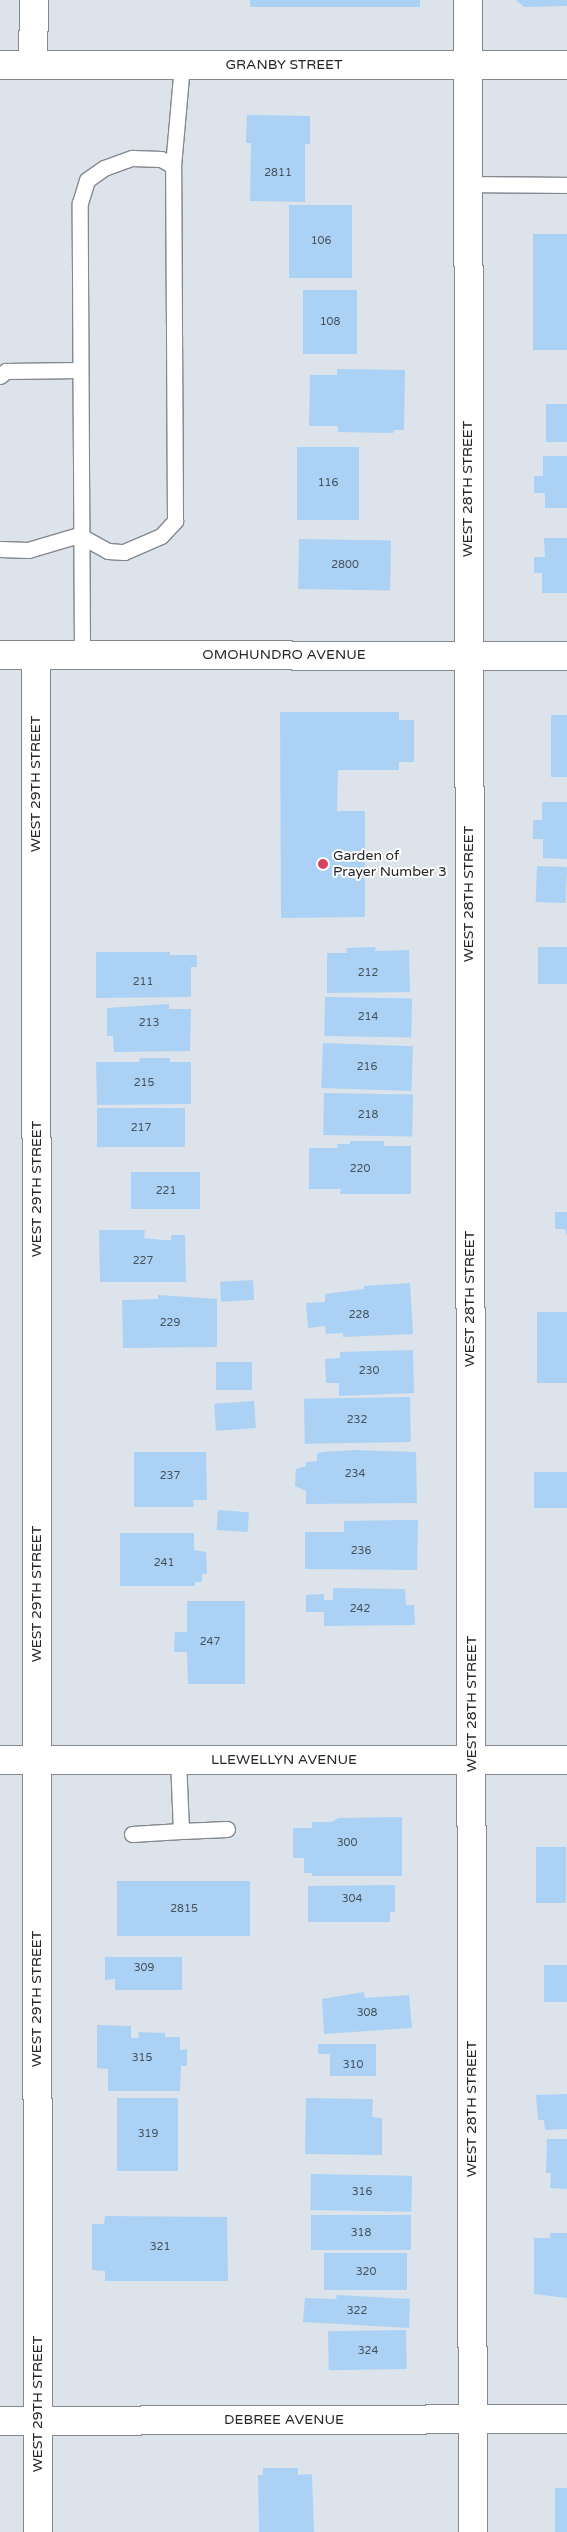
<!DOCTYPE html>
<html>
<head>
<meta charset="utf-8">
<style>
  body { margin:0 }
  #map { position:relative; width:567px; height:2532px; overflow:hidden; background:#dce3ea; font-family:"Varela Round",sans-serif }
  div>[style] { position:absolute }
  .building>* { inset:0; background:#abd2f4; transform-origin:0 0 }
  .roads { filter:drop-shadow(1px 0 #83898f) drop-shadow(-1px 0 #83898f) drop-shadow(0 1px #83898f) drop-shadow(0 -1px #83898f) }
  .service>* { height:15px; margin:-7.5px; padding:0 7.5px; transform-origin:7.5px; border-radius:7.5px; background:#fff }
  .minor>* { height:28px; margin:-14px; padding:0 14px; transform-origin:14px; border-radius:14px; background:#fff }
  .tertiary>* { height:28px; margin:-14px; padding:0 14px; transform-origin:14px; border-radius:14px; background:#fff }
  .dots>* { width:14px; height:14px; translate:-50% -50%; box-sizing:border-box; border:2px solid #fff; border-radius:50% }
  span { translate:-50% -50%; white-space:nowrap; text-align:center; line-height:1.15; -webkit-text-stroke:4px #fff; paint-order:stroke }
  .number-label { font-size:11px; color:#46515c }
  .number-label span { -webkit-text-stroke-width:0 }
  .street-label { font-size:14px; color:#242629 }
  .poi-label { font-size:14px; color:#242629 }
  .left { translate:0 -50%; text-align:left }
</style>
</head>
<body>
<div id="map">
  <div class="building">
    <i style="left:250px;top:0;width:170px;height:7px"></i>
    <i style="clip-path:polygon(516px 0,567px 0,567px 6px,524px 7px)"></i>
    <i style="clip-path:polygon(247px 115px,310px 116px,310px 144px,305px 144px,305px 202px,250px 201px,251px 143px,246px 143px)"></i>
    <i style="left:289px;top:205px;width:63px;height:73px"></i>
    <i style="left:567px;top:234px;width:116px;height:34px;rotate:90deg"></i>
    <i style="left:303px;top:290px;width:54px;height:64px"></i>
    <i style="clip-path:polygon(337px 369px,405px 370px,404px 430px,394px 430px,393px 433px,338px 432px,338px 426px,309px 426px,310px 375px,337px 375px)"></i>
    <i style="left:546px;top:404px;width:21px;height:38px"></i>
    <i style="left:297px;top:447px;width:62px;height:73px"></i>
    <i style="clip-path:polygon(543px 456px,567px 456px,567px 508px,545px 508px,545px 493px,534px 493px,534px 476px,543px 476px)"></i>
    <i style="clip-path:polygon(544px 538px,567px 538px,567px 593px,542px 593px,542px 573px,534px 573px,534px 557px,545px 557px)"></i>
    <i style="left:299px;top:539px;width:92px;height:50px;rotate:1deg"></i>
    <i style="clip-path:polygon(280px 712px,399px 712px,399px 720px,414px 720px,414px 762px,399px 762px,399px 770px,338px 770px,337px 811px,365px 811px,365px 917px,281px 918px)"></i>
    <i style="left:551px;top:715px;width:16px;height:62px"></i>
    <i style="clip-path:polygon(542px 802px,567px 802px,567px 859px,543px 858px,543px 839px,533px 839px,533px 820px,542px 820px)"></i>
    <i style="left:537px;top:866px;width:30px;height:36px;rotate:2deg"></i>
    <i style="clip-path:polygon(376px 947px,375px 951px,409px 950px,410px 992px,327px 993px,327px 953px,347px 953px,346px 948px)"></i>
    <i style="left:567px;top:947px;width:37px;height:29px;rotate:90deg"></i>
    <i style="clip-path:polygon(96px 952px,170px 952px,170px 955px,197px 955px,197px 967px,191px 967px,191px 997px,96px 998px)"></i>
    <i style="left:325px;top:997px;width:87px;height:39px;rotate:1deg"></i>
    <i style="clip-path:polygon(169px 1004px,169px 1009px,191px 1009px,190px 1051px,114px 1052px,113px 1036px,107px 1036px,107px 1008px)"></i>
    <i style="left:323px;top:1043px;width:90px;height:45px;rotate:2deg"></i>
    <i style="clip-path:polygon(140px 1058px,170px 1058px,170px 1062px,191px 1062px,191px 1104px,97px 1105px,96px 1062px,139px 1062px)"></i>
    <i style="left:324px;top:1093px;width:89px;height:42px;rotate:1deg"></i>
    <i style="left:185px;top:1108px;width:39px;height:88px;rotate:90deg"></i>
    <i style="clip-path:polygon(350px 1141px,384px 1141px,384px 1146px,411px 1146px,411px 1194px,340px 1194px,341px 1189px,309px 1189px,309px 1148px,338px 1148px,337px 1144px,350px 1144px)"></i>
    <i style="left:200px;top:1172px;width:37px;height:69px;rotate:90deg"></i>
    <i style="clip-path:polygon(555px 1212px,567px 1212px,567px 1236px,565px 1229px,555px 1229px)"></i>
    <i style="clip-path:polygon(99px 1230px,145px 1230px,144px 1238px,163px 1240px,171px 1240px,171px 1235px,185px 1235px,186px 1282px,100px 1282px)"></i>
    <i style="left:253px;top:1280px;width:20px;height:33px;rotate:87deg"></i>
    <i style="clip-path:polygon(410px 1283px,413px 1334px,343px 1337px,343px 1333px,326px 1334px,325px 1326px,308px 1328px,306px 1303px,325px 1302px,325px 1294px,364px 1289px,364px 1286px)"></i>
    <i style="clip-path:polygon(158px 1295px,217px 1299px,217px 1347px,123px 1348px,122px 1300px,158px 1299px)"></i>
    <i style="left:537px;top:1312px;width:30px;height:71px"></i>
    <i style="clip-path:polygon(413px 1350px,414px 1393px,339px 1396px,339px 1383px,326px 1383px,325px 1359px,340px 1358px,340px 1352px)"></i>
    <i style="left:216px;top:1362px;width:36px;height:28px"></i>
    <i style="left:410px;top:1397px;width:45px;height:106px;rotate:89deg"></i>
    <i style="left:254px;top:1401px;width:27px;height:40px;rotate:86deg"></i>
    <i style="clip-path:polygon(354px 1450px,416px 1452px,417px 1503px,306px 1504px,306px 1491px,295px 1486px,296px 1469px,306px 1466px,306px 1462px,317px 1461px,317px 1454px,321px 1452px)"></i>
    <i style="clip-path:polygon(134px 1452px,206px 1452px,207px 1500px,193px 1500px,194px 1507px,134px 1507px)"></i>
    <i style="left:534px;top:1472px;width:33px;height:36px"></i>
    <i style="left:218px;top:1510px;width:31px;height:20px;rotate:4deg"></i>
    <i style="clip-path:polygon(401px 1520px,418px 1520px,417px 1570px,305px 1569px,305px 1532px,344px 1532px,344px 1521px)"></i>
    <i style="clip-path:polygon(120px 1533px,194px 1533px,194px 1550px,206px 1552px,207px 1574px,202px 1574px,202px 1582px,195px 1582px,195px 1586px,120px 1586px)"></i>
    <i style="clip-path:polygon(333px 1588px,405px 1589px,406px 1605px,414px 1605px,415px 1625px,324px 1626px,324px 1612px,306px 1612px,306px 1595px,324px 1594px,324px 1600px,333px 1600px)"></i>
    <i style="clip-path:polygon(187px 1601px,245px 1601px,245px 1684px,188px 1684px,187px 1652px,174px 1652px,175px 1632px,187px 1632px)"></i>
    <i style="clip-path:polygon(402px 1817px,402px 1876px,312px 1876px,312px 1873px,304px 1873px,304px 1858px,293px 1858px,293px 1828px,312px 1828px,312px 1822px,332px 1822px,338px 1818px)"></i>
    <i style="left:536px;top:1847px;width:30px;height:56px"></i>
    <i style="left:117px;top:1881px;width:133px;height:55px"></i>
    <i style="clip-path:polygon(395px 1885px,395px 1912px,390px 1912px,390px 1922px,308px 1922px,308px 1886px)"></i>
    <i style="clip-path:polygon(105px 1957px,182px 1957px,182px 1990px,115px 1990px,115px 1979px,105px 1980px)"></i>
    <i style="left:567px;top:1965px;width:37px;height:23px;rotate:90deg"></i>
    <i style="clip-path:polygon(364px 1992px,365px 1998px,409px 1995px,412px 2028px,324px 2034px,322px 1999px)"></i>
    <i style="clip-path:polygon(97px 2025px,131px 2026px,131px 2038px,139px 2038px,138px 2032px,165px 2033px,165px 2037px,180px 2037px,180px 2050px,187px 2049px,187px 2066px,181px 2066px,180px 2091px,108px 2091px,108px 2069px,97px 2068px)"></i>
    <i style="clip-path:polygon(318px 2044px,376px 2044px,376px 2076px,330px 2076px,330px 2054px,318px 2054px)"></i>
    <i style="clip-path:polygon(567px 2094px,567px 2129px,545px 2130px,544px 2120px,538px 2120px,536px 2095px)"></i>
    <i style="left:117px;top:2098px;width:61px;height:73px"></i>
    <i style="clip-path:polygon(306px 2098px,373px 2099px,372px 2117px,382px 2118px,382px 2155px,305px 2154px)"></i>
    <i style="clip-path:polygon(547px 2139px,567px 2139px,567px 2189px,550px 2188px,551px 2173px,546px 2173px)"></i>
    <i style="left:311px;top:2174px;width:101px;height:36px;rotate:1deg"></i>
    <i style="left:311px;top:2215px;width:100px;height:35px"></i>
    <i style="clip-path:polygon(105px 2216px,227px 2217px,228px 2281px,105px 2281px,105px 2271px,92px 2270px,92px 2224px,104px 2224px)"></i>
    <i style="clip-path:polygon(550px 2233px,567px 2233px,567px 2298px,534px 2294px,534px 2238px,550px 2238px)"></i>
    <i style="left:407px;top:2253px;width:37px;height:83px;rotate:90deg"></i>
    <i style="clip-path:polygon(337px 2295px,410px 2299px,409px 2328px,303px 2322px,305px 2298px,336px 2299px)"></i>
    <i style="left:406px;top:2330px;width:39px;height:78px;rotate:89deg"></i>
    <i style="clip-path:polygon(263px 2468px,298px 2468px,298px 2475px,312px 2474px,314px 2532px,259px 2532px,258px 2475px,263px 2475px)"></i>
    <i style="left:555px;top:2488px;width:12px;height:44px"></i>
  </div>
  <div class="roads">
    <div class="service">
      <i style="left:468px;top:184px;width:99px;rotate:0.6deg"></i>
      <i style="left:0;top:376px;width:8px;rotate:-40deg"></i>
      <i style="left:6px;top:371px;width:74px;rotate:-0.8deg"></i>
      <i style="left:0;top:549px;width:28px;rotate:2deg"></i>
      <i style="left:28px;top:550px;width:53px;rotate:-16.4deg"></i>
      <i style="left:79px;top:535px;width:33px;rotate:29deg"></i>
      <i style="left:108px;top:551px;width:16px;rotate:4deg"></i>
      <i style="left:124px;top:552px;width:40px;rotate:-23.4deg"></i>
      <i style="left:161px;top:536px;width:21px;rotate:-47deg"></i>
      <i style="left:175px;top:521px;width:355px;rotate:-90.3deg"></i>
      <i style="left:82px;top:655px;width:452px;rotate:-90.3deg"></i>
      <i style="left:80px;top:203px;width:24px;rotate:-73deg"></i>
      <i style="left:87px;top:180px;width:21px;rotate:-35deg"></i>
      <i style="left:104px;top:168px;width:30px;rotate:-20deg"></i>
      <i style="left:132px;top:158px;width:29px;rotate:2deg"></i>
      <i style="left:161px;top:159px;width:14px;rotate:30deg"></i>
      <i style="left:173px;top:166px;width:101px;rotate:-84.9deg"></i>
      <i style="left:181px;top:1831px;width:46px;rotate:-2.5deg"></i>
      <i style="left:132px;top:1834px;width:49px;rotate:-3.5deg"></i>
      <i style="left:181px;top:1831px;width:71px;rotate:-92.4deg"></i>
    </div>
    <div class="minor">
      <i style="left:468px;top:0;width:2532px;rotate:89.89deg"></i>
      <i style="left:33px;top:64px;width:64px;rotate:-89.1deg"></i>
      <i style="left:0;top:655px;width:567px;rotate:0.1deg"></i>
      <i style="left:36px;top:655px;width:1877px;rotate:89.94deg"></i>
      <i style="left:0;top:2421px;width:567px;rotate:-0.2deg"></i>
    </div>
    <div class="tertiary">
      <i style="left:0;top:65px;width:567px"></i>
      <i style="left:0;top:1760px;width:567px"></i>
    </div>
  </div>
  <div class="dots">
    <i style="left:323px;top:864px;background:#d44462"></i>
  </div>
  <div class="number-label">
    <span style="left:278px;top:173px">2811</span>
    <span style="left:321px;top:241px">106</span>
    <span style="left:330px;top:322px">108</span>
    <span style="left:328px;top:483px">116</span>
    <span style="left:345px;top:565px">2800</span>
    <span style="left:368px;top:973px">212</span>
    <span style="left:143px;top:982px">211</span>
    <span style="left:368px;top:1017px">214</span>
    <span style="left:149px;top:1023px">213</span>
    <span style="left:367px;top:1067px">216</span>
    <span style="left:144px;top:1083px">215</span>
    <span style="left:368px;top:1115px">218</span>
    <span style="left:141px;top:1128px">217</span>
    <span style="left:360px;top:1169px">220</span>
    <span style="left:166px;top:1191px">221</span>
    <span style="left:143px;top:1261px">227</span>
    <span style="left:359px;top:1315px">228</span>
    <span style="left:170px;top:1323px">229</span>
    <span style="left:369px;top:1371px">230</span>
    <span style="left:357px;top:1420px">232</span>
    <span style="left:355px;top:1474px">234</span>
    <span style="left:170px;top:1476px">237</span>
    <span style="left:361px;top:1551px">236</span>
    <span style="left:164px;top:1563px">241</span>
    <span style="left:360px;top:1609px">242</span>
    <span style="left:210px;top:1642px">247</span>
    <span style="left:347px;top:1843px">300</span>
    <span style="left:352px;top:1899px">304</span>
    <span style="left:184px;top:1909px">2815</span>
    <span style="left:144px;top:1968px">309</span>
    <span style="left:367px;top:2013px">308</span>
    <span style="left:142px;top:2058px">315</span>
    <span style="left:353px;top:2065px">310</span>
    <span style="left:148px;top:2134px">319</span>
    <span style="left:362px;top:2192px">316</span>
    <span style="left:361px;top:2233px">318</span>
    <span style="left:160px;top:2247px">321</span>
    <span style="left:366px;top:2272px">320</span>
    <span style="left:357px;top:2311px">322</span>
    <span style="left:368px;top:2351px">324</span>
  </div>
  <div class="street-label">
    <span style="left:284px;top:65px">GRANBY STREET</span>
    <span style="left:468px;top:489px;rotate:-90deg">WEST 28TH STREET</span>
    <span style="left:284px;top:655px">OMOHUNDRO AVENUE</span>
    <span style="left:36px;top:784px;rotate:-90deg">WEST 29TH STREET</span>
    <span style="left:469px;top:894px;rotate:-90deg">WEST 28TH STREET</span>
    <span style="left:37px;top:1189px;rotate:-90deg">WEST 29TH STREET</span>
    <span style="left:470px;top:1299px;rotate:-90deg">WEST 28TH STREET</span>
    <span style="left:37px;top:1594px;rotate:-90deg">WEST 29TH STREET</span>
    <span style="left:472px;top:1704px;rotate:-90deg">WEST 28TH STREET</span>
    <span style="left:284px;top:1760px">LLEWELLYN AVENUE</span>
    <span style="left:37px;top:1999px;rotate:-90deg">WEST 29TH STREET</span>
    <span style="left:472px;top:2109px;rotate:-90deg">WEST 28TH STREET</span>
    <span style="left:38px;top:2404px;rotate:-90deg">WEST 29TH STREET</span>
    <span style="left:284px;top:2420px">DEBREE AVENUE</span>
  </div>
  <div class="poi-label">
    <span class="left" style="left:333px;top:864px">Garden of<br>Prayer Number 3</span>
  </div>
</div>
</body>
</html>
